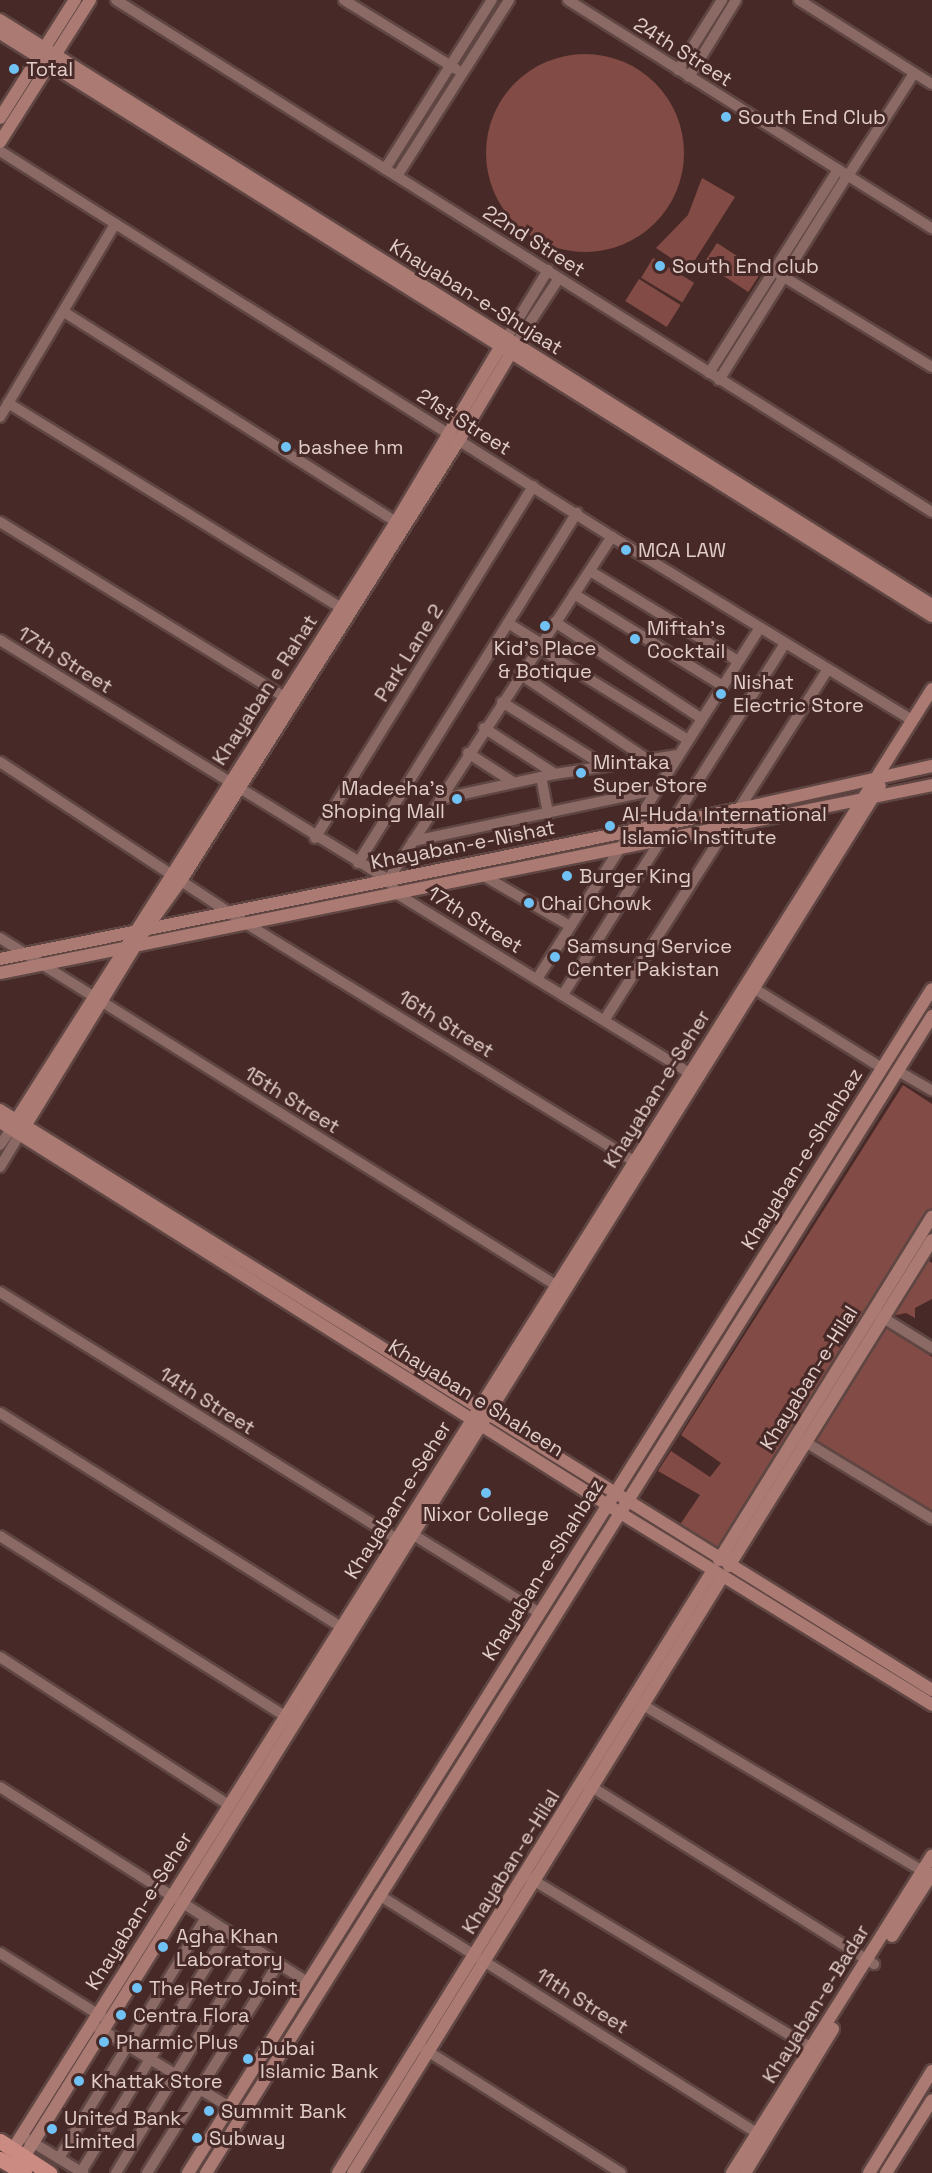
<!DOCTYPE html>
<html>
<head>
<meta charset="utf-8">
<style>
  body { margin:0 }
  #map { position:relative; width:932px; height:2173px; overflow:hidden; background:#472a27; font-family:"Space Grotesk",sans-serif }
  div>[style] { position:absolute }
  .green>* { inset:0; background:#834b45; transform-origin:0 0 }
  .round { border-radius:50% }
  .roads { filter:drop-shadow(2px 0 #5f4643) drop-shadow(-2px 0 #5f4643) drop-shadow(0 2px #5f4643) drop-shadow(0 -2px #5f4643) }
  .street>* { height:10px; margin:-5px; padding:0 5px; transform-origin:5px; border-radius:5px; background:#8b6a65 }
  .secondary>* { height:12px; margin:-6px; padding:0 6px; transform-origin:6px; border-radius:6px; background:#ab7a73 }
  .primary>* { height:15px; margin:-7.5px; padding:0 7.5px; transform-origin:7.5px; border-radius:7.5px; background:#cb8a82 }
  .dots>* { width:16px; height:16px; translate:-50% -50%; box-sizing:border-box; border:3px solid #472a27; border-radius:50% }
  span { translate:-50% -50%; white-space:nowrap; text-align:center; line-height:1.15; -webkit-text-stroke:6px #472a27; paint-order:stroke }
  .street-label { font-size:20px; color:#e1cdca }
  .poi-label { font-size:20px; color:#e1cdca }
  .left { translate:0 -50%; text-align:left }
  .right { translate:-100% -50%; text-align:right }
</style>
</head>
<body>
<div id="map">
  <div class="green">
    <i class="round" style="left:486px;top:54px;width:198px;height:198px"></i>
    <i style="clip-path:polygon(702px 178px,735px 197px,695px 260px,677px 262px,656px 248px,688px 215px)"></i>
    <i style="left:717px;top:243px;width:53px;height:24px;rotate:33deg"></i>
    <i style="left:653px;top:258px;width:48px;height:23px;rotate:31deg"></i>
    <i style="left:639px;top:279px;width:49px;height:26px;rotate:32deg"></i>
    <i style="clip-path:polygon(903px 1085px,932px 1104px,932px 1208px,861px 1325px,844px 1314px,826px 1330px,824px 1341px,843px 1345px,845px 1355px,717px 1556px,677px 1529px,700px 1495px,658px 1471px,671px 1451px,710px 1477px,721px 1463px,681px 1435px)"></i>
    <i style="clip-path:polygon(925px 1258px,932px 1263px,932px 1299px,915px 1308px,915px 1318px,906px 1313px,886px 1317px)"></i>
    <i style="clip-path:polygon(886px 1328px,932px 1357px,932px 1516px,810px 1441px)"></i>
  </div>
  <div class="roads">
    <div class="street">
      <i style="left:116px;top:0;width:963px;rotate:32.11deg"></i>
      <i style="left:344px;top:0;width:132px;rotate:31.6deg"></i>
      <i style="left:568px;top:0;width:430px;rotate:32.1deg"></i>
      <i style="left:799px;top:0;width:157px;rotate:32.3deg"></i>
      <i style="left:678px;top:70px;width:83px;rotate:-57.8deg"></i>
      <i style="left:689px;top:77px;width:90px;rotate:-58.6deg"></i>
      <i style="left:0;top:151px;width:724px;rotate:32.24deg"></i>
      <i style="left:612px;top:537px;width:351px;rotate:31.4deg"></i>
      <i style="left:385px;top:169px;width:200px;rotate:-57.7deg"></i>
      <i style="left:397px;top:176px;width:209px;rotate:-57.5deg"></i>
      <i style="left:848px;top:176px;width:122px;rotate:-57.3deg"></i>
      <i style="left:779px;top:274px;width:179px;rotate:31.3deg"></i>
      <i style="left:64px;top:312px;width:393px;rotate:32.3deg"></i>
      <i style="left:506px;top:339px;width:81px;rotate:-58.7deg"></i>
      <i style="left:515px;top:345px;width:80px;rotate:-56.7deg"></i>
      <i style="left:709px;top:373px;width:241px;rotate:-57.6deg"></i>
      <i style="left:719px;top:380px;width:241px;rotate:-57.9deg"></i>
      <i style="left:8px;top:403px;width:391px;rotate:31.6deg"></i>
      <i style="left:0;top:417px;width:225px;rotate:-59.2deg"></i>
      <i style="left:0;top:522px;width:334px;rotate:31.6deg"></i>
      <i style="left:590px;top:571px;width:173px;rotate:31.3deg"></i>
      <i style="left:574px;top:594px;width:175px;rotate:31.7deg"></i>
      <i style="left:555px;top:622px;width:176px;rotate:33.4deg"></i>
      <i style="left:508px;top:623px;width:38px;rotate:32deg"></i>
      <i style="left:0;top:640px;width:456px;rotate:31.7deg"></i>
      <i style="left:388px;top:880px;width:19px;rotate:54deg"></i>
      <i style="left:399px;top:895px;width:341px;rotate:31.5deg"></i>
      <i style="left:537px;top:647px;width:177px;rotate:31.6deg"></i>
      <i style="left:520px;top:674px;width:153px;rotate:33.8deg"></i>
      <i style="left:502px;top:702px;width:121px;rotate:31.9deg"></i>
      <i style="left:484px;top:728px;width:85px;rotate:32.9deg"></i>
      <i style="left:468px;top:753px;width:54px;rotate:32.8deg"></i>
      <i style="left:0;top:762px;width:295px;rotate:33.3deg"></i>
      <i style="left:247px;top:924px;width:461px;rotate:31.5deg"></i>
      <i style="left:541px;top:777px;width:37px;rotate:79deg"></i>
      <i style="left:440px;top:799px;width:118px;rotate:-12.3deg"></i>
      <i style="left:555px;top:774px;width:124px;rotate:-8.8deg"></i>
      <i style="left:315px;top:838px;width:414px;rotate:-58.2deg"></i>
      <i style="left:413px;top:841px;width:248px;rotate:-11.9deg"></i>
      <i style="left:358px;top:863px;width:413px;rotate:-58deg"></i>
      <i style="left:484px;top:876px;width:99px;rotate:30.2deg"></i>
      <i style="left:388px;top:880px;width:410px;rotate:-56.9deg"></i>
      <i style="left:0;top:938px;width:663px;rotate:31.99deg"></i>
      <i style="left:537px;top:979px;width:416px;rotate:-57.6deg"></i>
      <i style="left:747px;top:984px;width:159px;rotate:31.9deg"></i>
      <i style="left:564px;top:993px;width:414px;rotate:-57.7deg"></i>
      <i style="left:605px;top:1019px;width:415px;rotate:-57.5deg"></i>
      <i style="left:898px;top:1071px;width:39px;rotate:30deg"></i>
      <i style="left:0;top:1145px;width:19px;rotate:-55deg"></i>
      <i style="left:0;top:1167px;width:39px;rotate:-59deg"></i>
      <i style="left:0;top:1292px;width:468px;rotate:31.9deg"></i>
      <i style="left:877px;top:1314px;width:65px;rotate:31.7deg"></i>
      <i style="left:0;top:1413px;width:403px;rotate:32.1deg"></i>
      <i style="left:799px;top:1438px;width:156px;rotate:31.3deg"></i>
      <i style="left:407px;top:1531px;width:155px;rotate:31.8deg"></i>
      <i style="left:0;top:1536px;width:344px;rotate:32.3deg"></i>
      <i style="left:0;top:1657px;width:273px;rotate:32.9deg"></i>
      <i style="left:638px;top:1702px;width:339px;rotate:30.7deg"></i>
      <i style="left:587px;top:1784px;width:339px;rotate:32.1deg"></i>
      <i style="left:0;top:1787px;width:364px;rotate:32.4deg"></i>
      <i style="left:528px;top:1877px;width:339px;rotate:31.1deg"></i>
      <i style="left:379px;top:1895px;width:454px;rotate:32.2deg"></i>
      <i style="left:0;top:1953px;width:123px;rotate:32deg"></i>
      <i style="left:97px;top:2027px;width:153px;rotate:31.1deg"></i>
      <i style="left:421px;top:2047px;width:236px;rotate:32.2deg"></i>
      <i style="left:27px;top:2139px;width:66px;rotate:31.3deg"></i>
      <i style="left:59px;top:2158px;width:282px;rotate:-58.6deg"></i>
      <i style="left:81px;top:2172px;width:282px;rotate:-58.6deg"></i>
      <i style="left:116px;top:2173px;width:264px;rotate:-58.8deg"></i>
      <i style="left:147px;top:2173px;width:247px;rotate:-57.9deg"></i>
    </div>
    <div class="secondary">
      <i style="left:0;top:20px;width:1100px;rotate:32.12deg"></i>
      <i style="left:0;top:33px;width:1099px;rotate:32.03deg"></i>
      <i style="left:0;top:118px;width:140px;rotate:-57.6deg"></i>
      <i style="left:0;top:142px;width:168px;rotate:-57.6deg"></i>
      <i style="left:0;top:959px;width:754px;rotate:-11.47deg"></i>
      <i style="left:739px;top:809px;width:198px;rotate:-12.6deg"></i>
      <i style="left:0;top:973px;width:951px;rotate:-11.4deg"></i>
      <i style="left:0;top:1110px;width:1098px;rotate:31.89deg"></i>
      <i style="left:0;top:1122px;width:735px;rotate:32.22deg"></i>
      <i style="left:622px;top:1514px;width:364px;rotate:31.6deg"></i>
      <i style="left:13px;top:1125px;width:714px;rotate:-57.58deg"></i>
      <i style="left:396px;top:522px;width:213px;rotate:-59.2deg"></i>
      <i style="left:22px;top:1131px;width:237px;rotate:-58.5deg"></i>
      <i style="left:146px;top:929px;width:62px;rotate:-54.2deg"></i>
      <i style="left:182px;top:879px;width:519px;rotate:-57.75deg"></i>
      <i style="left:459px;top:440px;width:109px;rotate:-59.2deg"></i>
      <i style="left:719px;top:1560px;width:404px;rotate:-58.2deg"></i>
      <i style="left:729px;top:1566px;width:384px;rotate:-58.1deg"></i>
      <i style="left:892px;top:1936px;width:74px;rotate:-57.2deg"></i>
      <i style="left:13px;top:2149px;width:1725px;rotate:-57.81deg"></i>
      <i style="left:24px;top:2157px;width:1616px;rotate:-58.02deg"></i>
      <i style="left:188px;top:2173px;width:1398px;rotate:-57.86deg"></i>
      <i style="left:206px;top:2173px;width:1366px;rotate:-57.89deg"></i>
      <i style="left:338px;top:2173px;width:710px;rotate:-58.12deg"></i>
      <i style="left:353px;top:2173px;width:702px;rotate:-58.21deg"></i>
      <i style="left:732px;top:2173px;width:375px;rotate:-57.8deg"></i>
      <i style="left:745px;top:2173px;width:169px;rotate:-58.6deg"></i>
      <i style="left:869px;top:2173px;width:120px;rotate:-58.3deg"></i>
      <i style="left:886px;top:2173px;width:86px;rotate:-57.8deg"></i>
    </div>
    <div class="primary">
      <i style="left:0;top:2141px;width:59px;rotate:33.1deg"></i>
      <i style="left:0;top:2159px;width:28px;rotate:30deg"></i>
    </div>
  </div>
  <div class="dots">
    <i style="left:14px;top:69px;background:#70c1f4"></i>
    <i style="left:726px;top:117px;background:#70c1f4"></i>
    <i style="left:660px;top:266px;background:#70c1f4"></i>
    <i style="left:286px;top:447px;background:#70c1f4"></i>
    <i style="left:626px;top:550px;background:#70c1f4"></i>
    <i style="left:545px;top:626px;background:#70c1f4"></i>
    <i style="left:635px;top:639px;background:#70c1f4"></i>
    <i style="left:721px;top:694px;background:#70c1f4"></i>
    <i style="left:581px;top:773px;background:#70c1f4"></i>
    <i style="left:457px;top:799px;background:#70c1f4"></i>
    <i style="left:610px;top:826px;background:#70c1f4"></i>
    <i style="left:567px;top:876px;background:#70c1f4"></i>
    <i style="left:529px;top:903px;background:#70c1f4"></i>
    <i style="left:555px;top:957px;background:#70c1f4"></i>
    <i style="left:486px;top:1493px;background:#70c1f4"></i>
    <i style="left:163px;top:1947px;background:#70c1f4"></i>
    <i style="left:137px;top:1988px;background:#70c1f4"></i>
    <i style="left:121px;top:2015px;background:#70c1f4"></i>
    <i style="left:104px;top:2042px;background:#70c1f4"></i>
    <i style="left:248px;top:2059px;background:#70c1f4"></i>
    <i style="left:79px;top:2081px;background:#70c1f4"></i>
    <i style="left:209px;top:2111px;background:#70c1f4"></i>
    <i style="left:52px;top:2129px;background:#70c1f4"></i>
    <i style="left:197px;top:2138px;background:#70c1f4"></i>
  </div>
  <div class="street-label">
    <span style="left:683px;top:52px;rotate:32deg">24th Street</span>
    <span style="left:534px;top:241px;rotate:32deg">22nd Street</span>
    <span style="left:476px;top:297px;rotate:32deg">Khayaban-e-Shujaat</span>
    <span style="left:464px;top:422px;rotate:32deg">21st Street</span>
    <span style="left:409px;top:653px;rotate:-58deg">Park Lane 2</span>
    <span style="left:65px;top:660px;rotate:32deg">17th Street</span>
    <span style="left:265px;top:690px;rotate:-57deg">Khayaban e Rahat</span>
    <span style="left:463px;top:845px;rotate:-11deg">Khayaban-e-Nishat</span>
    <span style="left:475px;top:920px;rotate:32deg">17th Street</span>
    <span style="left:446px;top:1024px;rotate:32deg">16th Street</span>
    <span style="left:657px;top:1089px;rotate:-58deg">Khayaban-e-Seher</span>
    <span style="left:292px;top:1100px;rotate:32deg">15th Street</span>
    <span style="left:802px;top:1159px;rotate:-58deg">Khayaban-e-Shahbaz</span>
    <span style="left:809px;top:1378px;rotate:-58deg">Khayaban-e-Hilal</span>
    <span style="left:476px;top:1398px;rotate:32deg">Khayaban e Shaheen</span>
    <span style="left:207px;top:1401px;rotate:32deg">14th Street</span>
    <span style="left:398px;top:1500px;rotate:-58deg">Khayaban-e-Seher</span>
    <span style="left:543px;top:1570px;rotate:-58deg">Khayaban-e-Shahbaz</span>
    <span style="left:511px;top:1862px;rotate:-58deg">Khayaban-e-Hilal</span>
    <span style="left:139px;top:1911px;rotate:-58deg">Khayaban-e-Seher</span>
    <span style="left:582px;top:2001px;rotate:32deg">11th Street</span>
    <span style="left:816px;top:2004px;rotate:-58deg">Khayaban-e-Badar</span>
  </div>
  <div class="poi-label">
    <span class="left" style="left:26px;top:69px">Total</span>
    <span class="left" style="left:738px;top:117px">South End Club</span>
    <span class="left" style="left:672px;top:266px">South End club</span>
    <span class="left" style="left:298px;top:447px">bashee hm</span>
    <span class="left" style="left:638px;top:550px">MCA LAW</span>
    <span class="left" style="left:647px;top:640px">Miftah's<br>Cocktail</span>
    <span style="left:545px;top:660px">Kid's Place<br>&amp; Botique</span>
    <span class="left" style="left:733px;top:694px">Nishat<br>Electric Store</span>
    <span class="left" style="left:593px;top:774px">Mintaka<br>Super Store</span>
    <span class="right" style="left:445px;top:800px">Madeeha's<br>Shoping Mall</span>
    <span class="left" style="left:622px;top:826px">Al-Huda International<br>Islamic Institute</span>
    <span class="left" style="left:579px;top:876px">Burger King</span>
    <span class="left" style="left:541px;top:903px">Chai Chowk</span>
    <span class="left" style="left:567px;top:958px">Samsung Service<br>Center Pakistan</span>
    <span style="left:486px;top:1514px">Nixor College</span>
    <span class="left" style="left:176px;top:1948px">Agha Khan<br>Laboratory</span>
    <span class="left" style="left:149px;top:1988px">The Retro Joint</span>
    <span class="left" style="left:133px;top:2015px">Centra Flora</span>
    <span class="left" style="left:116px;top:2042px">Pharmic Plus</span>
    <span class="left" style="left:260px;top:2060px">Dubai<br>Islamic Bank</span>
    <span class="left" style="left:91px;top:2081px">Khattak Store</span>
    <span class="left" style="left:221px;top:2111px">Summit Bank</span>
    <span class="left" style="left:64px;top:2130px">United Bank<br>Limited</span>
    <span class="left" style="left:209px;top:2138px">Subway</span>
  </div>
</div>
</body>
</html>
